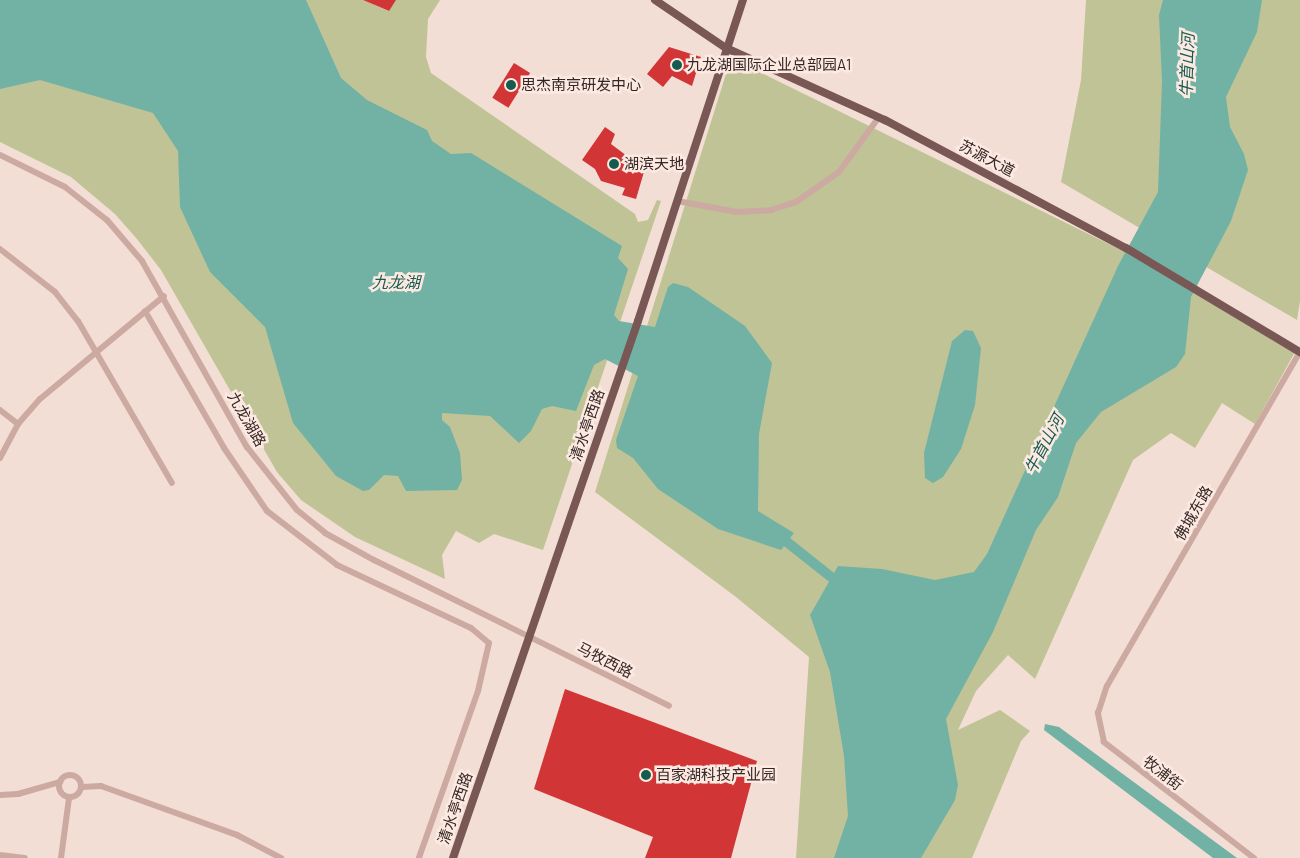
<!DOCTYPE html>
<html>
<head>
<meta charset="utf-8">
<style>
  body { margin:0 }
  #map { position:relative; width:1300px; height:858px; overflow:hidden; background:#f3ded5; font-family:Barlow,"Noto Sans SC",sans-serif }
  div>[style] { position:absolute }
  .green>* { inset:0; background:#bfc395 }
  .water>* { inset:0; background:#72b2a5 }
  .river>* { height:10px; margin:-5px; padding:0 5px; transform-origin:5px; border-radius:5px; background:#72b2a5 }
  .building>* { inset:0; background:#d13536; transform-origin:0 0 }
  .minor>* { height:6px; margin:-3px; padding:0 3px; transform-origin:3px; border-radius:3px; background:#ccaaa1 }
  .minor>.ring { margin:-3px; padding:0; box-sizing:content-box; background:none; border:6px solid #ccaaa1; border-radius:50% }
  .major>* { height:8px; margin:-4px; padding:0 4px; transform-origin:4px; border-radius:4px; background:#795754 }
  .dots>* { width:14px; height:14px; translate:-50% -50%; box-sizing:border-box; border:2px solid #fbe9e2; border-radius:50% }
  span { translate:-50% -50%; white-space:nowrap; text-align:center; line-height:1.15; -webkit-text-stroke:5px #fbe9e2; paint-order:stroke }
  .poi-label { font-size:15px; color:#352624 }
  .left { translate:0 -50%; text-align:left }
  .street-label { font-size:15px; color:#352624 }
  .water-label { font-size:16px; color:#175a4e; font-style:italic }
</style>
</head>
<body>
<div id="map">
  <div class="green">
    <i style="clip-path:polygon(0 0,363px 0,388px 11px,396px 0,440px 0,428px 19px,426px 57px,431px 73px,635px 214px,638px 222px,648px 220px,657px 200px,661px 201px,543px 550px,494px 534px,479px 543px,456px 531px,442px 555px,445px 579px,355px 537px,301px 500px,277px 472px,161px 270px,137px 239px,115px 214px,71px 177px,0 142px)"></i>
    <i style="clip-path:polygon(1086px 0,1300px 0,1300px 301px,1297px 320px,1061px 182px,1081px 80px)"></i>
    <i style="clip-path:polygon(731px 58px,1123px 251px,1295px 352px,1255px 424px,1222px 403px,1195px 448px,1171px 433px,1133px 460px,1035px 679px,1008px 655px,976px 691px,958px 730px,1000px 710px,1030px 731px,1021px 741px,972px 858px,796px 858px,809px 657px,736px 597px,595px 492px)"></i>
  </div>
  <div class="water">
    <i style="clip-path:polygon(0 0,306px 0,341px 78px,367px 100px,427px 130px,432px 141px,451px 154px,471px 153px,622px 246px,618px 258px,628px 269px,614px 315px,619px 321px,655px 327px,668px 287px,673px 283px,688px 287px,745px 326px,772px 363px,759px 434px,758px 511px,794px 533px,781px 550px,718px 529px,658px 489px,633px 458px,617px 448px,616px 440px,638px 376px,605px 359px,594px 365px,576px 411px,552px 406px,542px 409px,531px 431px,519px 443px,490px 416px,442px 413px,442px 420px,450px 427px,460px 453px,462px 480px,457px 490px,406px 491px,398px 476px,384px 475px,369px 490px,363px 491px,336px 476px,293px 423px,265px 327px,210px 272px,180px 207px,178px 151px,153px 113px,40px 80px,0 89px)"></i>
    <i style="clip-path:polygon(1163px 0,1262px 0,1257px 32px,1226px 97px,1230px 127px,1244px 154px,1248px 170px,1231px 221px,1191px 297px,1185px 354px,1176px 367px,1101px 412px,1076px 443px,1058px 497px,1036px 530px,993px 632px,946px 719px,958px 785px,955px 800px,921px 858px,834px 858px,848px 816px,844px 756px,830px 672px,810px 615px,838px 566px,882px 569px,935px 580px,974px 572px,987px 554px,1118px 266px,1158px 192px,1162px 81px,1159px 15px)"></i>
    <i style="clip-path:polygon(965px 330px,973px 331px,981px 348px,975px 405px,961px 449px,943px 477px,933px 483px,925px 478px,924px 453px,952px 341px)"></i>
    <i style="clip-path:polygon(1045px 724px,1059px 727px,1237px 858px,1213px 858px,1044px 730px)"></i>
  </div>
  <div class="river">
    <i style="left:787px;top:542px;width:69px;rotate:38.5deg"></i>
  </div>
  <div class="building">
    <i style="clip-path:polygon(363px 0,396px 0,389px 11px)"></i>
    <i style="clip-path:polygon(669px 47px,701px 57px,692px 86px,672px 76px,663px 87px,647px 74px)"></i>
    <i style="left:514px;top:63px;width:19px;height:41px;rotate:32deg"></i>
    <i style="clip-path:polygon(605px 127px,615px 134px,611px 144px,635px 162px,646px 165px,636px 199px,622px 195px,625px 188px,601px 181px,595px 169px,582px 160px)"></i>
    <i style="clip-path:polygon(565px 689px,757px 761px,731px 858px,645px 858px,653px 837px,534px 789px)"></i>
  </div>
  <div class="minor">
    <i style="left:0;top:155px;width:72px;rotate:26.2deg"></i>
    <i style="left:65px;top:187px;width:53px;rotate:38.2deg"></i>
    <i style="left:107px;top:220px;width:54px;rotate:49.5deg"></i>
    <i style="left:142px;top:261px;width:214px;rotate:60.6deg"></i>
    <i style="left:247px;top:447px;width:80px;rotate:51.6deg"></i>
    <i style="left:297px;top:510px;width:36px;rotate:39deg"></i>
    <i style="left:325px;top:533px;width:56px;rotate:28.9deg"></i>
    <i style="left:374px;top:560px;width:329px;rotate:26.3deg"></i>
    <i style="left:677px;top:201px;width:61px;rotate:10.4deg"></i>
    <i style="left:737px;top:212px;width:34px;rotate:-3deg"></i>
    <i style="left:771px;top:210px;width:26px;rotate:-18deg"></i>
    <i style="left:796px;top:202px;width:52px;rotate:-34.9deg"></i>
    <i style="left:839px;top:172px;width:68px;rotate:-54deg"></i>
    <i style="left:0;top:249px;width:70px;rotate:38deg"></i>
    <i style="left:55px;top:292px;width:37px;rotate:52deg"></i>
    <i style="left:78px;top:321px;width:187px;rotate:59.9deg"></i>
    <i style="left:145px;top:311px;width:158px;rotate:60deg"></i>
    <i style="left:224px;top:448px;width:76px;rotate:55.7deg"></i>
    <i style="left:267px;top:511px;width:88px;rotate:37.6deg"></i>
    <i style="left:337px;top:565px;width:148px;rotate:25.2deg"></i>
    <i style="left:471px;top:628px;width:23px;rotate:40deg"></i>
    <i style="left:489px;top:643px;width:49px;rotate:102.9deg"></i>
    <i style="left:478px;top:691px;width:177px;rotate:109.5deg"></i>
    <i style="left:0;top:410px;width:23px;rotate:38deg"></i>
    <i style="left:0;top:458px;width:38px;rotate:-62deg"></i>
    <i style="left:18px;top:424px;width:33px;rotate:-49deg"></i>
    <i style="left:40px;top:399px;width:161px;rotate:-39.7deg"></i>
    <i class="ring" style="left:59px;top:775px;width:16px;height:16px"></i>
    <i style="left:82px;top:787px;width:19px;rotate:-3deg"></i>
    <i style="left:101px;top:786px;width:145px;rotate:19.8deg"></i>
    <i style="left:237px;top:835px;width:50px;rotate:27.6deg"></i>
    <i style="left:0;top:795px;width:18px;rotate:-3deg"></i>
    <i style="left:18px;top:794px;width:44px;rotate:-15.9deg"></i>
    <i style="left:0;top:855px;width:25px;rotate:7deg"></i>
    <i style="left:61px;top:858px;width:61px;rotate:-82.4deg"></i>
    <i style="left:1254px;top:858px;width:190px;rotate:-142.3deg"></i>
    <i style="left:1104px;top:742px;width:30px;rotate:-102deg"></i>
    <i style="left:1098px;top:713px;width:28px;rotate:-72deg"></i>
    <i style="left:1107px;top:686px;width:386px;rotate:-60deg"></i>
  </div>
  <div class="major">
    <i style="left:655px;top:0;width:86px;rotate:34.1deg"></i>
    <i style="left:726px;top:48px;width:175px;rotate:24.4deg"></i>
    <i style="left:885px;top:120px;width:273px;rotate:28deg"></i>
    <i style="left:1126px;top:248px;width:203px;rotate:30.9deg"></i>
    <i style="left:453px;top:858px;width:568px;rotate:-70.99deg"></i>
    <i style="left:638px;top:321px;width:338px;rotate:-71.9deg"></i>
  </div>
  <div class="dots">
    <i style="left:677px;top:65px;background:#175a4e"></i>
    <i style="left:511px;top:85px;background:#175a4e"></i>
    <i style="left:614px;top:164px;background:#175a4e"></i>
    <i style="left:646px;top:775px;background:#175a4e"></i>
  </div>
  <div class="poi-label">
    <span class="left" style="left:687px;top:65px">九龙湖国际企业总部园A1</span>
    <span class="left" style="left:521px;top:85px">思杰南京研发中心</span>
    <span class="left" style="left:624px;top:164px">湖滨天地</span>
    <span class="left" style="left:656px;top:775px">百家湖科技产业园</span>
  </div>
  <div class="street-label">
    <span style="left:987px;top:158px;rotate:28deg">苏源大道</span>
    <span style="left:247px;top:419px;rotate:60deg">九龙湖路</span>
    <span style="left:587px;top:425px;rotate:-71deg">清水亭西路</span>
    <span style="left:1193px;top:513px;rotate:-60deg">佛城东路</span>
    <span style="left:605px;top:660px;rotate:27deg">马牧西路</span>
    <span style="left:1163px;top:773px;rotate:38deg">牧浦街</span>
    <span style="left:455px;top:808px;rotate:-71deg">清水亭西路</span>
  </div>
  <div class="water-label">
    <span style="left:1187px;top:65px;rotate:-88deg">牛首山河</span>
    <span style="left:396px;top:282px">九龙湖</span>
    <span style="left:1044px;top:444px;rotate:-62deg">牛首山河</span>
  </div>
</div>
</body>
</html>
